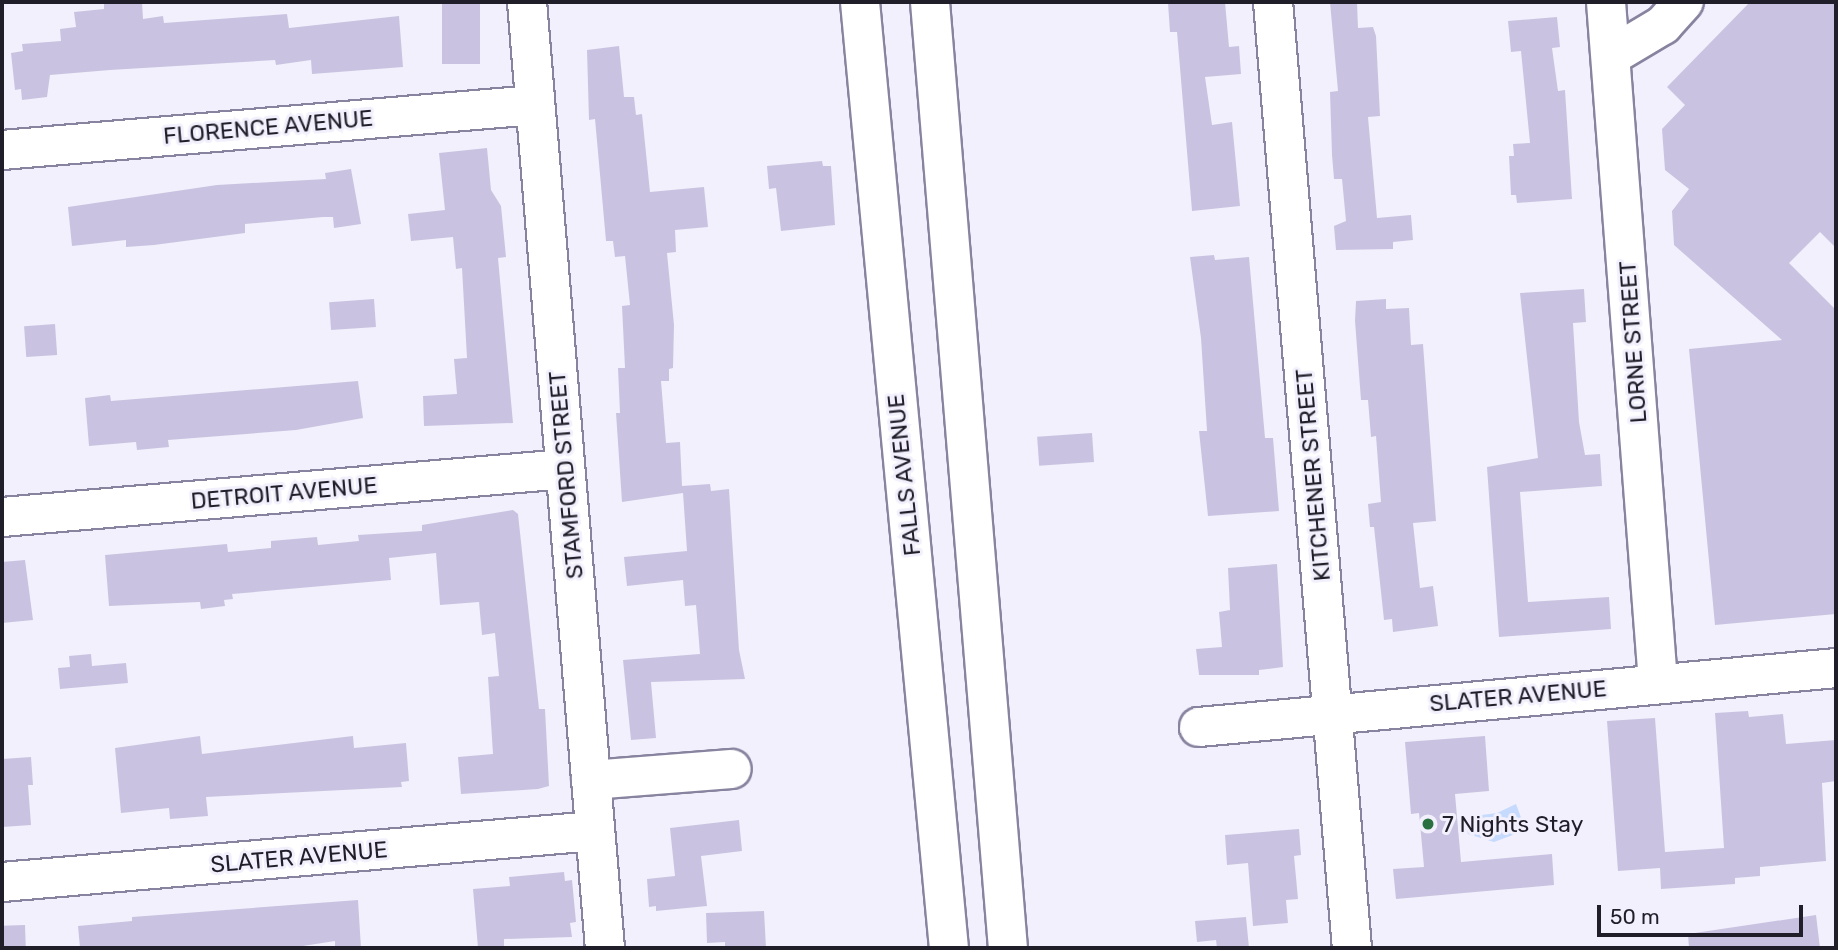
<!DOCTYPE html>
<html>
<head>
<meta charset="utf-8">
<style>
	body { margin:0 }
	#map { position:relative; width:1838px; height:950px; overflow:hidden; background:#f2f0fc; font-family:Rubik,sans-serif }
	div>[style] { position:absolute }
	.water>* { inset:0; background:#c5dafd }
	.building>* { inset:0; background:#c9c3e1; transform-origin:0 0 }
	.roads { filter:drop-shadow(2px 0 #88839f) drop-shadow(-2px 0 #88839f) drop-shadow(0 2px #88839f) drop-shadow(0 -2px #88839f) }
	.minor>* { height:38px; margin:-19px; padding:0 19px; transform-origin:19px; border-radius:19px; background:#fff }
	.highway>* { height:38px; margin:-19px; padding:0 19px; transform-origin:19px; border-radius:19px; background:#fff }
	.dots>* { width:19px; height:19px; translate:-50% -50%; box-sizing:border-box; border:4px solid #f2f0fc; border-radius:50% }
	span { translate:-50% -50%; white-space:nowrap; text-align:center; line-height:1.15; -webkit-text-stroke:6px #f2f0fc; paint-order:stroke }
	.street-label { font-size:23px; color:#201e29 }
	.poi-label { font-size:23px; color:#201e29 }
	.left { translate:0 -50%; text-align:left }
	.frame { position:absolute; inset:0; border:4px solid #201e29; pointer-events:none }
	.scale { position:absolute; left:1597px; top:905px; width:206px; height:32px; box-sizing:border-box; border:4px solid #201e29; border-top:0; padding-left:9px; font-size:21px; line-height:24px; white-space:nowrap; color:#201e29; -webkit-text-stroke:5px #f2f0fc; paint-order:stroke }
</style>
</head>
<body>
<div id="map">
	<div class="water">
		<div style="clip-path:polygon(1516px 804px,1523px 823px,1518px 833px,1494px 842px,1468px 834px,1466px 826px,1474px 816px,1497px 813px)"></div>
	</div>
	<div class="building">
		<div style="clip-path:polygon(104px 2px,142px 2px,143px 19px,163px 16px,164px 23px,287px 14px,289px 28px,399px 16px,403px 67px,312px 74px,311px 60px,276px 65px,275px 60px,110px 70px,50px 75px,47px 97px,22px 100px,21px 89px,15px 90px,11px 53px,23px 51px,22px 44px,61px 41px,60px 29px,76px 27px,74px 12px,104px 9px)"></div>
		<div style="left:442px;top:2px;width:38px;height:62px"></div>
		<div style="clip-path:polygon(1225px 2px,1229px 47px,1239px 46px,1241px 74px,1205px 77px,1212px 125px,1232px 122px,1240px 206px,1192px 211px,1177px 32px,1170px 32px,1168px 3px)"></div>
		<div style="clip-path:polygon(1330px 2px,1357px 2px,1358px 28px,1373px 27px,1376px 36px,1380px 116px,1368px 117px,1377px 218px,1411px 215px,1413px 240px,1393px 242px,1393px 249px,1336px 250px,1334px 226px,1346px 221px,1342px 179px,1334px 179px,1332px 155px,1330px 92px,1338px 91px)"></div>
		<div style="clip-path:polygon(1750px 2px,1836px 2px,1836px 248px,1820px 232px,1789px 263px,1836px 310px,1836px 614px,1715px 625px,1689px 349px,1782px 340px,1674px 245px,1672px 211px,1689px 189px,1665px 170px,1662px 129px,1685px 105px,1667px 87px)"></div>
		<div style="clip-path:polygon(1557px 17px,1560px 47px,1552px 48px,1558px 91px,1565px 90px,1572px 199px,1517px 203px,1516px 195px,1511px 195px,1509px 156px,1514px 156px,1513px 144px,1530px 143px,1521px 51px,1511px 52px,1508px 21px)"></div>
		<div style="clip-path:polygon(619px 46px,624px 97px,634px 97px,636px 115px,642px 114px,650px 192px,704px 187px,708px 227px,675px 230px,676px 252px,667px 253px,674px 325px,673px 368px,669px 369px,669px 381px,661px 381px,666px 443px,680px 442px,682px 486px,710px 484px,711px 491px,729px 489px,739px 650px,745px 679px,651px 682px,656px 738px,631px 740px,623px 660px,700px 654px,696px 605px,685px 606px,683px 580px,627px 586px,624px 557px,687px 551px,683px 493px,622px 502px,616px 413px,620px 413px,618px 368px,625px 368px,622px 306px,630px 305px,625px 256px,615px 257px,613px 241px,606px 241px,595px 119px,589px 120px,587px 50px)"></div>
		<div style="clip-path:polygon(487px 148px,491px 190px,501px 206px,506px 257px,498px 258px,513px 423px,424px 426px,423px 396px,457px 394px,454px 359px,467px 358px,462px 268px,456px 269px,453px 237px,411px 241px,408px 214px,445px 210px,439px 153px)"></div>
		<div style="clip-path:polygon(822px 161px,823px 166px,831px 166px,835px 225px,781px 231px,776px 188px,769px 189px,767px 166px)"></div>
		<div style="clip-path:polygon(351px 169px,361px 224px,334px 228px,333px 217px,323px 217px,245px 224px,245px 233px,154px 245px,126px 247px,126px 240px,72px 246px,68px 207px,217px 185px,326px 179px,325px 173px)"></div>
		<div style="clip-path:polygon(1214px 255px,1215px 260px,1249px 257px,1265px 438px,1273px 438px,1279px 511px,1208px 516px,1199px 431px,1207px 431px,1201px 338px,1190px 257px)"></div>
		<div style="clip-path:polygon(1584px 289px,1586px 322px,1573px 323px,1579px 422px,1585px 455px,1600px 454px,1602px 486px,1520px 492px,1528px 602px,1609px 597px,1611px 629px,1499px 637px,1487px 467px,1538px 458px,1520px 293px)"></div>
		<div style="left:374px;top:299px;width:28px;height:45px;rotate:86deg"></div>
		<div style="clip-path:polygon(1386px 299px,1386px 309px,1409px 308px,1411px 345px,1423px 344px,1436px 521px,1413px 523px,1420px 588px,1433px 586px,1438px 626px,1393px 632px,1392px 619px,1384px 620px,1374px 527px,1370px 527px,1368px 504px,1381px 502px,1376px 436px,1371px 437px,1368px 400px,1361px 400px,1355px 321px,1356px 301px)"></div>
		<div style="left:55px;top:324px;width:31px;height:31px;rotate:86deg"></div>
		<div style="clip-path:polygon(358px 381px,363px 418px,296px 430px,168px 440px,169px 447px,137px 450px,136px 442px,89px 446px,85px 398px,110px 395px,111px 401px)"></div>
		<div style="left:1092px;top:433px;width:29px;height:55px;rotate:86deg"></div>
		<div style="clip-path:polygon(513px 510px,518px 514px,539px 709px,545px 709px,549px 786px,538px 789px,461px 794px,458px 757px,493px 754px,488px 677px,499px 676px,495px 633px,482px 635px,479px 602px,440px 605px,436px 553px,389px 558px,391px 580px,232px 594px,233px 599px,224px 600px,225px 606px,201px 609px,200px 602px,109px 606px,105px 555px,227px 544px,228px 552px,271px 548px,271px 541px,317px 537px,318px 545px,359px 541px,358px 535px,422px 531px,422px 525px)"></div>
		<div style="clip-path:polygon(25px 560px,33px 620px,2px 623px,2px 562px)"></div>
		<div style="clip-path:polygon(1277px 564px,1283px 667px,1259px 670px,1259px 675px,1199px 675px,1196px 649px,1222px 647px,1219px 612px,1230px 610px,1228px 568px)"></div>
		<div style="clip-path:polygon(91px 654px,92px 666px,126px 663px,128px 683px,60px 689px,58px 668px,70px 667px,69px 656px)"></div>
		<div style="clip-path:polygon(1748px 711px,1749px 717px,1783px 714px,1786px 744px,1836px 740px,1836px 781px,1822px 783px,1826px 861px,1760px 867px,1760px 876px,1735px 878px,1735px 884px,1661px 889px,1660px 868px,1618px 871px,1607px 721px,1655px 718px,1665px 852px,1724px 848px,1715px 713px)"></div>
		<div style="clip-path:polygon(200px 736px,202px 754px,353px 736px,354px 748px,406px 743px,409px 781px,401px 782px,402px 787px,206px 797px,208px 816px,170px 819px,169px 808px,121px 813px,115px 748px)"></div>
		<div style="clip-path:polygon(1485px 736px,1489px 791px,1455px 794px,1461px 862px,1552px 854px,1554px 885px,1396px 899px,1393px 869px,1424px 867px,1419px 813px,1411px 814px,1405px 742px)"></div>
		<div style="clip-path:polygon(31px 757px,33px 785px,28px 785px,31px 825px,2px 827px,2px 759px)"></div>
		<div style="clip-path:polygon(739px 820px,742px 851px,701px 856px,707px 906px,656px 911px,656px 906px,649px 907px,647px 879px,675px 876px,670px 828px)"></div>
		<div style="clip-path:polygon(1299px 829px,1301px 855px,1294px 856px,1298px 899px,1286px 900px,1288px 923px,1253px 926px,1248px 863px,1227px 865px,1225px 835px)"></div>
		<div style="clip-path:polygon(564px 872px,565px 881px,572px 880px,576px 922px,570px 923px,572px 937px,504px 939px,504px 948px,478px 948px,473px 889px,510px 886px,509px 877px)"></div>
		<div style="clip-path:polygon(358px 900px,361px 948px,335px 948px,335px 941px,290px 948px,80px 948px,78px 926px,132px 921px,132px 917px)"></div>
		<div style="clip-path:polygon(764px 911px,766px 948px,725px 948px,725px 942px,707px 943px,706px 913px)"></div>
		<div style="clip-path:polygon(1816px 915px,1820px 948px,1689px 948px,1688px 934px)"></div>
		<div style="clip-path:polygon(1246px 917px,1249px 948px,1217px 948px,1216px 940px,1197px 942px,1195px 921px)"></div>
		<div style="left:25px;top:925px;width:23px;height:23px;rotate:88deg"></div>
	</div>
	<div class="roads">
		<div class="minor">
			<div style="left:527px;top:2px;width:949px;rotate:85.29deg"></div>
			<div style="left:1273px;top:2px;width:949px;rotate:85.23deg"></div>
			<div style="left:1606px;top:2px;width:683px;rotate:85.63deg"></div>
			<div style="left:1611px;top:56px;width:61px;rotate:-30.8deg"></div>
			<div style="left:1663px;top:25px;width:31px;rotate:-48deg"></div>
			<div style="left:2px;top:150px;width:535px;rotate:-4.83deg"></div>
			<div style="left:2px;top:517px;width:565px;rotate:-4.87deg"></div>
			<div style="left:1199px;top:727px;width:640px;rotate:-5.29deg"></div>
			<div style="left:591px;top:780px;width:141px;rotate:-4.5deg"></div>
			<div style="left:2px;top:882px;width:595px;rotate:-4.92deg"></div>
		</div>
		<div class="highway">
			<div style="left:860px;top:2px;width:950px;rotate:84.63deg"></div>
			<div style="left:930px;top:2px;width:949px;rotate:85.29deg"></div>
		</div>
	</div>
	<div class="dots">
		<div style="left:1428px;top:824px;background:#29723f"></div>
	</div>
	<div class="street-label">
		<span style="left:268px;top:127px;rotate:-5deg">FLORENCE AVENUE</span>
		<span style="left:1633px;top:342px;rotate:-94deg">LORNE STREET</span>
		<span style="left:566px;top:475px;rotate:-95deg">STAMFORD STREET</span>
		<span style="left:904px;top:475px;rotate:-96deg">FALLS AVENUE</span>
		<span style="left:1313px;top:475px;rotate:-95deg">KITCHENER STREET</span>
		<span style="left:284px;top:493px;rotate:-5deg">DETROIT AVENUE</span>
		<span style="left:1518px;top:696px;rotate:-5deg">SLATER AVENUE</span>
		<span style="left:299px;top:857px;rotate:-5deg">SLATER AVENUE</span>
	</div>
	<div class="poi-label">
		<span class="left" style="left:1442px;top:824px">7 Nights Stay</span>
	</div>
	<div class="frame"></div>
	<div class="scale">50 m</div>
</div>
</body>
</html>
